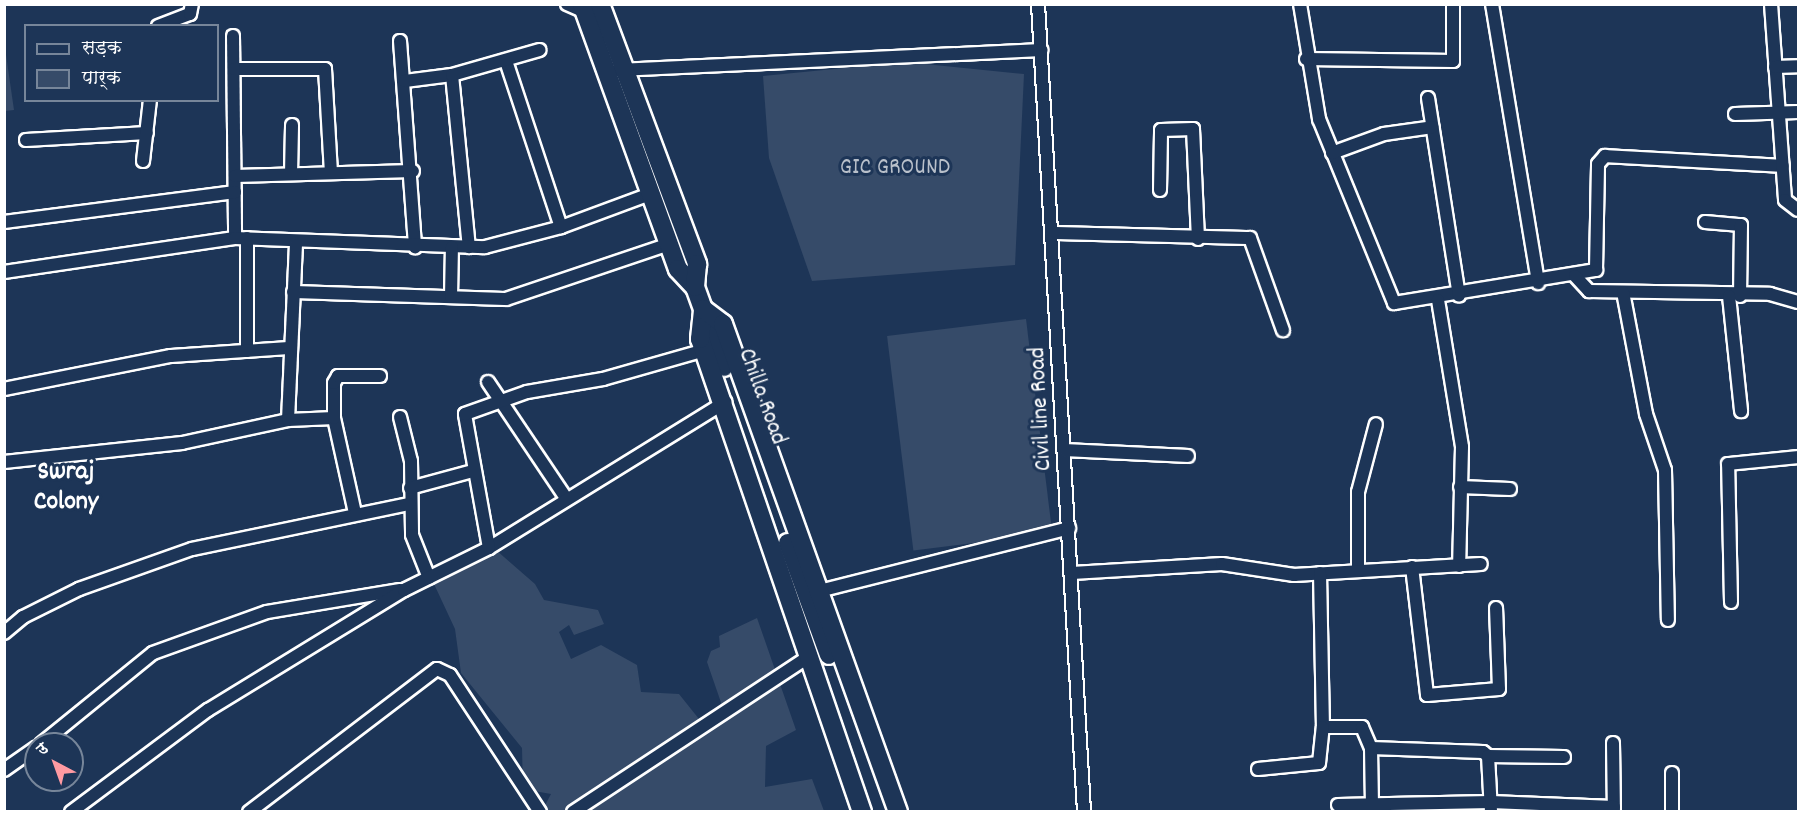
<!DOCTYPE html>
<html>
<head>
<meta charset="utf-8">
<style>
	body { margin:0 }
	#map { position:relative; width:1803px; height:816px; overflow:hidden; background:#1d3557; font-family:Dekko,"Playpen Sans Deva",sans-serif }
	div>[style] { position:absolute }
	.green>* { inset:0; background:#364b69; transform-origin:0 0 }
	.roads { filter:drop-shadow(2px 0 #fff) drop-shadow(-2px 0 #fff) drop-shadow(0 2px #fff) drop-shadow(0 -2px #fff) }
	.street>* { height:12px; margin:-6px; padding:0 6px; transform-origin:6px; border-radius:6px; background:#1d3557 }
	.secondary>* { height:18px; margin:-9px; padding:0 9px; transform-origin:9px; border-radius:9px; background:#1d3557 }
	span { translate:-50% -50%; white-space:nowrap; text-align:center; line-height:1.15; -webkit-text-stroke:6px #1d3557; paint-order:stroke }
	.park-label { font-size:24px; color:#b9c0ca }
	.street-label { font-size:24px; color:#fff }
	.neighbourhood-label { font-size:26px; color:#fff; font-weight:700 }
	.frame { position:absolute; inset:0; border:6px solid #fff; pointer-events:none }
	.legend { position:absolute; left:24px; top:24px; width:195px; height:78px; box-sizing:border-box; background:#1d3557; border:2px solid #77869a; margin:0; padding:8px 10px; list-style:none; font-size:18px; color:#fff }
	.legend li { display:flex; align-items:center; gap:12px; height:30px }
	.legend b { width:30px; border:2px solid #77869a }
	.north { position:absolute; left:24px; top:732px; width:60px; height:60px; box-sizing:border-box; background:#1d3557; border:2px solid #77869a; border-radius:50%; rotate:319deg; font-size:16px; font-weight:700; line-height:24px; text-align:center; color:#fff }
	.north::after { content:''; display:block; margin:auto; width:21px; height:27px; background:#ff9aa2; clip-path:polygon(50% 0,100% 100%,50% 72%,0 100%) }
</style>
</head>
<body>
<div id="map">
	<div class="green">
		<div style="clip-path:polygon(5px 48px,14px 110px,5px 111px,4px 111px)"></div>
		<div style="clip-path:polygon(905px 62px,1024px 74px,1015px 265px,812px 281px,769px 158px,763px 76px)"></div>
		<div style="left:1026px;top:319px;width:216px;height:140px;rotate:83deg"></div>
		<div style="clip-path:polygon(496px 550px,535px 584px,544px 600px,598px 610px,604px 624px,574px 635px,569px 625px,559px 632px,571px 659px,601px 645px,637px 665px,641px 692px,679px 694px,703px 724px,726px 717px,707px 662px,711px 651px,720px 647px,719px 636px,757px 618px,796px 730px,766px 746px,765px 787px,812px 779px,824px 811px,542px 811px,551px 794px,523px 789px,522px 748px,461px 673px,455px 629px,434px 584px)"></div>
	</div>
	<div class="roads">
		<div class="street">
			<div style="left:567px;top:4px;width:20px;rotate:24deg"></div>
			<div style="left:1038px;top:4px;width:809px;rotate:86.74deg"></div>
			<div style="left:1300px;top:4px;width:117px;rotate:80.6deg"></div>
			<div style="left:1319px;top:119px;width:199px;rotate:67.8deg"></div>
			<div style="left:1394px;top:303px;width:205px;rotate:-9.3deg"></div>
			<div style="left:1596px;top:270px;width:106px;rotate:-88.9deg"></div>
			<div style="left:1598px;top:164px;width:11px;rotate:-49deg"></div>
			<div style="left:1605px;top:156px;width:178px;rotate:3.2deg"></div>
			<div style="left:1492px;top:4px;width:283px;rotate:80.6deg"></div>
			<div style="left:1771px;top:4px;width:196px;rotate:85.9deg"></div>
			<div style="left:1785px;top:200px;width:16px;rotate:38deg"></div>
			<div style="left:158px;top:26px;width:34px;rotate:-21deg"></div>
			<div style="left:190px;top:14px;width:10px;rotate:-79deg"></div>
			<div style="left:233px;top:36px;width:202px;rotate:89.4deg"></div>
			<div style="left:400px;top:41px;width:207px;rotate:85.8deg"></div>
			<div style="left:1306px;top:59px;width:147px;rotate:0.8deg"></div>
			<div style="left:1453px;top:61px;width:57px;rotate:-90deg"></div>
			<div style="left:506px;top:61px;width:175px;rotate:71.7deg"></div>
			<div style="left:1775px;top:67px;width:23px;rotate:-2deg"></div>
			<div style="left:234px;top:69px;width:91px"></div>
			<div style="left:325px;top:69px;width:104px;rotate:86.7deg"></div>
			<div style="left:618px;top:70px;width:424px;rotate:-2.7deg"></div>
			<div style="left:452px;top:75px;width:173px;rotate:84.4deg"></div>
			<div style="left:405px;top:81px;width:47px;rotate:-7.3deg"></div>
			<div style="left:452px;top:75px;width:91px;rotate:-16deg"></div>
			<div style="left:1428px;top:98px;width:200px;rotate:81.1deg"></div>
			<div style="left:1735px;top:114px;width:63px;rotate:-1.8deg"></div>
			<div style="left:26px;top:140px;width:121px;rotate:-3.3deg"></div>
			<div style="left:1332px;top:153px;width:55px;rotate:-20.1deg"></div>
			<div style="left:1384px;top:134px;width:49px;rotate:-8.1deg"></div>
			<div style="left:143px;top:161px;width:61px;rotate:-83.5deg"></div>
			<div style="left:291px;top:174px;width:49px;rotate:-88.8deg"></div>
			<div style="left:235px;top:176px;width:178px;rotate:-1.6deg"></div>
			<div style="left:1160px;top:190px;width:60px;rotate:-89deg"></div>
			<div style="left:1161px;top:130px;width:32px;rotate:-2deg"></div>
			<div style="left:1193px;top:129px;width:110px;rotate:87.4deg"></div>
			<div style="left:4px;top:222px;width:233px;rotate:-7.4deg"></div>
			<div style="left:1705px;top:222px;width:36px;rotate:5deg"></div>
			<div style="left:1741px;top:225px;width:71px;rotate:90.8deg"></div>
			<div style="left:1053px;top:233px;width:197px;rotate:1.5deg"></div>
			<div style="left:1250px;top:238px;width:98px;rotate:70.3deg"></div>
			<div style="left:4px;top:272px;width:233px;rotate:-8.4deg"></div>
			<div style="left:235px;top:238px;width:250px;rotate:2.1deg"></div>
			<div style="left:485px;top:247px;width:79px;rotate:-14.7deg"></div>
			<div style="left:561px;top:227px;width:98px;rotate:-20.3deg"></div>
			<div style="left:1575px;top:276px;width:21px;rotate:47deg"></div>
			<div style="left:1589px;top:291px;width:181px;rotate:0.9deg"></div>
			<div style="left:1770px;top:294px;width:29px;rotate:16deg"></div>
			<div style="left:293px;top:292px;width:213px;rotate:1.9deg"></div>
			<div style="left:506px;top:299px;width:172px;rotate:-18.6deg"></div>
			<div style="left:1623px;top:292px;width:124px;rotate:79.3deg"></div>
			<div style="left:1646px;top:414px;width:59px;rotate:71.3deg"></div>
			<div style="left:1665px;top:470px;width:150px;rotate:88.9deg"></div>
			<div style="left:1729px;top:296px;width:116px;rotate:84deg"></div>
			<div style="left:451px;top:297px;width:50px;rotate:-88.9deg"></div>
			<div style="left:1438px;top:300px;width:149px;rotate:80.7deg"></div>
			<div style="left:1462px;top:447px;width:119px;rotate:91.4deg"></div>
			<div style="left:247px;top:351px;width:113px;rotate:-90deg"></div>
			<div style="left:488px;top:382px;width:140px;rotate:56.1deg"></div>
			<div style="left:4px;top:389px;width:170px;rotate:-11.2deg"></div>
			<div style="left:171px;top:356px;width:118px;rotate:-3.9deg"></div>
			<div style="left:400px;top:417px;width:45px;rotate:76deg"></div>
			<div style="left:411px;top:461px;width:74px;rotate:89.2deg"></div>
			<div style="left:412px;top:535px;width:46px;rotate:68.4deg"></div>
			<div style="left:288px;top:420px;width:177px;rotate:-87.4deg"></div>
			<div style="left:1065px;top:450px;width:123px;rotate:2.8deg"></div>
			<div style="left:4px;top:462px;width:179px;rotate:-6.1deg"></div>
			<div style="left:182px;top:443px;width:108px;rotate:-12.2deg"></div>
			<div style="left:288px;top:420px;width:46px;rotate:-2.5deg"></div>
			<div style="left:1460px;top:487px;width:50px;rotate:2.3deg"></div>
			<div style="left:410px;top:488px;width:65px;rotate:-15.1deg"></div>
			<div style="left:355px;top:513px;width:97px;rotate:-102.5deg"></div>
			<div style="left:334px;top:418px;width:35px;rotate:-90deg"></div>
			<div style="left:334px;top:383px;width:8px;rotate:-60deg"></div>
			<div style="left:338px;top:376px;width:42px"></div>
			<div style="left:489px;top:548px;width:278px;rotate:-31.7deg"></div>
			<div style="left:1412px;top:567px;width:129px;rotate:83.3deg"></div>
			<div style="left:1427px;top:695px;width:72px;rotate:-4.8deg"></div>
			<div style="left:1499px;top:689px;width:81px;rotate:-92.1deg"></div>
			<div style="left:1358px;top:570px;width:78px;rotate:-90deg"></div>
			<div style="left:1358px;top:492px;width:70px;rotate:-75.2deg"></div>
			<div style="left:1072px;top:573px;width:150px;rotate:-3.4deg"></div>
			<div style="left:1222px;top:564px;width:73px;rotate:8.7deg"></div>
			<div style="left:1294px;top:575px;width:187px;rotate:-3.4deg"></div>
			<div style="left:1320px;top:573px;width:154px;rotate:88.9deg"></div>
			<div style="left:1323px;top:727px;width:39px"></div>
			<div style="left:1362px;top:727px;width:23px;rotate:67deg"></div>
			<div style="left:1371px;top:748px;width:112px;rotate:2deg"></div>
			<div style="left:1483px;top:752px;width:6px;rotate:39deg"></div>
			<div style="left:1488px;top:756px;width:56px;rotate:86.9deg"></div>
			<div style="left:819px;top:591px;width:258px;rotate:-14.1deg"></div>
			<div style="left:1731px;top:602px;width:138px;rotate:-91.2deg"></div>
			<div style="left:1728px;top:464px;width:70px;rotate:-5.7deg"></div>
			<div style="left:4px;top:633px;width:25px;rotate:-40deg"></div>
			<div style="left:23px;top:617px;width:63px;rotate:-26.6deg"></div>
			<div style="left:79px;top:589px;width:120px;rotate:-19.5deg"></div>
			<div style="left:192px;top:549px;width:222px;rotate:-11.7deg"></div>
			<div style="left:1613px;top:743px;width:69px;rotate:89.2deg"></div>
			<div style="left:41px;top:744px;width:144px;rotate:-39.1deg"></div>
			<div style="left:153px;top:653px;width:121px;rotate:-19.8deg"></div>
			<div style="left:267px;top:612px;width:135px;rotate:-9.4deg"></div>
			<div style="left:1371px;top:748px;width:56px;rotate:89deg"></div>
			<div style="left:1488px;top:756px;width:76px;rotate:0.8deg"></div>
			<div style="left:1258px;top:769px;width:61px;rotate:-5.6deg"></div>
			<div style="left:1319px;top:763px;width:36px;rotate:-84deg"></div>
			<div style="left:4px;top:770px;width:39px;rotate:-35deg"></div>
			<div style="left:1338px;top:805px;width:153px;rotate:-1.1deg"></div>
			<div style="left:1491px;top:802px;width:123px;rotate:2.3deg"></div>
			<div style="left:71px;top:812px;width:171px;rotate:-36.7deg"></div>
			<div style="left:208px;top:710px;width:230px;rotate:-31.5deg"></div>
			<div style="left:404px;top:590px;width:95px;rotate:-26.3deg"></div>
			<div style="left:489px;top:548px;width:136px;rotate:-100.2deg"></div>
			<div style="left:465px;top:414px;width:66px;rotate:-19.5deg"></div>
			<div style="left:527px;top:392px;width:77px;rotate:-9.7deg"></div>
			<div style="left:603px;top:379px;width:106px;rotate:-15.9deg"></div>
			<div style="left:249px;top:812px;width:236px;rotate:-37.3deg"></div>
			<div style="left:437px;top:669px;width:14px;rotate:25deg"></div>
			<div style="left:450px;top:675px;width:164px;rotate:56.7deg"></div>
			<div style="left:573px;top:812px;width:284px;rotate:-33.4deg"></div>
			<div style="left:1672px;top:812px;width:39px;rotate:-90deg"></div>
		</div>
		<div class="secondary">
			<div style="left:582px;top:4px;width:282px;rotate:70.1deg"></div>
			<div style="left:678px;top:269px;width:25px;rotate:47deg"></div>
			<div style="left:695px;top:287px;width:85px;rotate:70.1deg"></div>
			<div style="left:600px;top:4px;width:278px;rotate:69.5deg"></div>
			<div style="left:697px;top:264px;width:23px;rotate:95deg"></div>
			<div style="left:788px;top:543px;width:119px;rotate:69.9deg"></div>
			<div style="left:862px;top:812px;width:500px;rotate:-108.9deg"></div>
			<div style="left:700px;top:339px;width:30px;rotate:-84deg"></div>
			<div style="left:703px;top:309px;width:25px;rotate:37deg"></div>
			<div style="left:723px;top:324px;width:518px;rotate:70.27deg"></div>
		</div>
	</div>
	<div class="park-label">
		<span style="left:895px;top:169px">GIC GROUND</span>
	</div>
	<div class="street-label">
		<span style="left:761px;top:397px;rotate:70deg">Chilla Road</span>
		<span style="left:1042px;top:409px;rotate:-93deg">Civil line Road</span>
	</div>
	<div class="neighbourhood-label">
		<span style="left:66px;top:488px">Swraj<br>Colony</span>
	</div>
	<div class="frame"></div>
	<ul class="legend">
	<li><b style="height:8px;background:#1d3557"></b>सड़क</li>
	<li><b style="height:16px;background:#364b69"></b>पार्क</li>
	</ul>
	<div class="north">उ</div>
</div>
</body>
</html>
